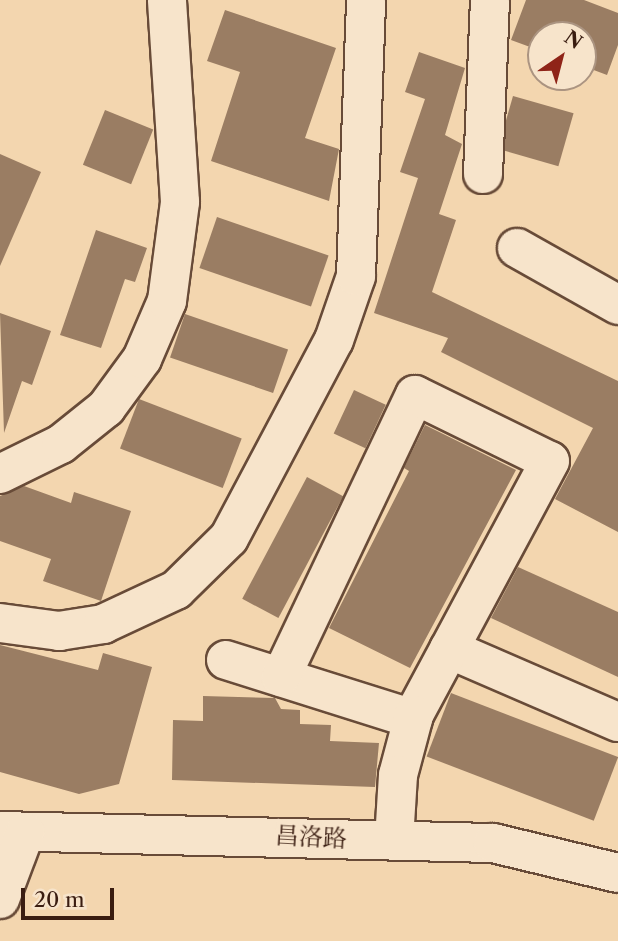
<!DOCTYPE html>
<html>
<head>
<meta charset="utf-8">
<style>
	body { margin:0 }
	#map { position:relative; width:618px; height:941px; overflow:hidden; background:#f3d6af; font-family:"Libre Caslon Text","Noto Serif SC",serif }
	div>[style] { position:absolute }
	.building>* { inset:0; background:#9a7d63; transform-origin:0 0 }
	.roads { filter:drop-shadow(2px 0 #684b38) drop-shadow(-2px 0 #684b38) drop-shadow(0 2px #684b38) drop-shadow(0 -2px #684b38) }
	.minor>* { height:38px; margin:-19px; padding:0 19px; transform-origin:19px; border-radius:19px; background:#f7e4cb }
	span { translate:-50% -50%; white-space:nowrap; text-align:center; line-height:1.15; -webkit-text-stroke:7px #f7e4cb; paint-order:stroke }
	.street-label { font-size:24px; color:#3a1d11 }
	.north { position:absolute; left:527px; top:21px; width:70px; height:70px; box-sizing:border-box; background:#f7e4cb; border:2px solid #ab9481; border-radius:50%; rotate:35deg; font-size:19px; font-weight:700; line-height:28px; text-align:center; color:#3a1d11 }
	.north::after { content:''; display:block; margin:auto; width:24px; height:32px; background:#8f2418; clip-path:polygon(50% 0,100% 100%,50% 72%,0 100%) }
	.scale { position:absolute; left:21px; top:888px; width:93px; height:32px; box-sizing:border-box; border:4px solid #3a1d11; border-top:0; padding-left:9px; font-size:21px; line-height:24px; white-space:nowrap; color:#3a1d11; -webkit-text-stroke:5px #f7e4cb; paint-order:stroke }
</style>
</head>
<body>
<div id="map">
	<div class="building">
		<div style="clip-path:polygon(526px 0,584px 0,618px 13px,618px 45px,607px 75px,583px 66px,583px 35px,541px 35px,541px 51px,511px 40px)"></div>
		<div style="clip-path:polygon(225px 10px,336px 48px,305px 138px,339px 149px,329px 201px,211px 161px,240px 72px,207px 61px)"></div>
		<div style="clip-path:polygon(419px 52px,465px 68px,445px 135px,462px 144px,439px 214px,456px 220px,432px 292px,618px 381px,618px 532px,555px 499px,593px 428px,441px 352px,448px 338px,374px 313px,418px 178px,400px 172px,425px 99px,405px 92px)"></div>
		<div style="left:513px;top:96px;width:63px;height:55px;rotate:16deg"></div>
		<div style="left:105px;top:110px;width:52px;height:59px;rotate:22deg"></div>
		<div style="clip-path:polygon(0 154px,41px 172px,0 266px)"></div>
		<div style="left:217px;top:217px;width:118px;height:54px;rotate:19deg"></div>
		<div style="clip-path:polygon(96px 230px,147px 248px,135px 282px,125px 279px,101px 348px,60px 335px)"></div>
		<div style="clip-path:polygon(0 313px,51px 331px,32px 385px,22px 381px,4px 433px)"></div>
		<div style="left:185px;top:314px;width:109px;height:46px;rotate:19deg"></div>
		<div style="left:354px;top:390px;width:35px;height:48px;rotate:25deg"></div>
		<div style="left:139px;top:399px;width:110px;height:53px;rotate:21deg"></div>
		<div style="clip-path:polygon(425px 425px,516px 470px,410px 668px,329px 628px,409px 471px,404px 468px)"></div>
		<div style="left:307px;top:477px;width:41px;height:138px;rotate:28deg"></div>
		<div style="clip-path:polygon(24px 486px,71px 503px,74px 492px,131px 511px,101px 601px,43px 581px,51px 559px,0 541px,0 496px)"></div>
		<div style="clip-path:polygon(518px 567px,618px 612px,618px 677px,491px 618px)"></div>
		<div style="clip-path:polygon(0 645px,98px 670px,103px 653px,152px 667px,119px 784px,79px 794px,0 772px)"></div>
		<div style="left:451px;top:693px;width:179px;height:68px;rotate:21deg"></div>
		<div style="clip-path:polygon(203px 696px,275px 698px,281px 709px,300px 710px,300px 724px,331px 725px,330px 741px,379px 743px,375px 787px,172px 780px,173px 720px,203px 721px)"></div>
	</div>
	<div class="roads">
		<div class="minor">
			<div style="left:483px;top:174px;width:174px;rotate:-87.7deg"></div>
			<div style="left:517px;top:248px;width:116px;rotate:29.4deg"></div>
			<div style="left:0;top:474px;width:68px;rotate:-26.2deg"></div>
			<div style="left:61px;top:444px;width:58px;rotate:-38.7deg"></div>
			<div style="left:106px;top:408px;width:61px;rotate:-53.7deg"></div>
			<div style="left:142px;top:359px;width:63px;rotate:-66.7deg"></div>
			<div style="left:167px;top:301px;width:100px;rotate:-82.5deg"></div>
			<div style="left:180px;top:202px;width:202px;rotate:-93.7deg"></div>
			<div style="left:0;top:623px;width:60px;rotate:7.7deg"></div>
			<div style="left:59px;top:631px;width:45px;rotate:-9deg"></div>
			<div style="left:103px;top:624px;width:81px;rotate:-25deg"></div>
			<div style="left:176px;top:590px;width:74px;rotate:-44.5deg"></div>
			<div style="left:229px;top:538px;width:224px;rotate:-62.1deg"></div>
			<div style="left:334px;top:340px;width:68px;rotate:-71deg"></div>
			<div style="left:356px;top:276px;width:276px;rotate:-87.9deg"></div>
			<div style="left:449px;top:649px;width:184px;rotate:23.4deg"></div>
			<div style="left:226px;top:660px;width:196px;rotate:17.5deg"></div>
			<div style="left:281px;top:677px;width:312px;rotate:-64.6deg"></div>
			<div style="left:415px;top:395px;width:150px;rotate:26.1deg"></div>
			<div style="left:550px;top:461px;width:288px;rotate:118.2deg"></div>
			<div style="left:414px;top:715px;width:62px;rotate:104.9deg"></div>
			<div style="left:398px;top:775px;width:66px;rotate:93.5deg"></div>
			<div style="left:0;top:831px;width:493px;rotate:1.4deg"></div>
			<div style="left:493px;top:843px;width:129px;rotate:13.5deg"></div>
			<div style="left:0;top:899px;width:71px;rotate:-69.3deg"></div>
		</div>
	</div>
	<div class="street-label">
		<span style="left:311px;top:837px;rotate:3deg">昌洛路</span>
	</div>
	<div class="north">N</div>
	<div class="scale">20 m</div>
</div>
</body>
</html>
